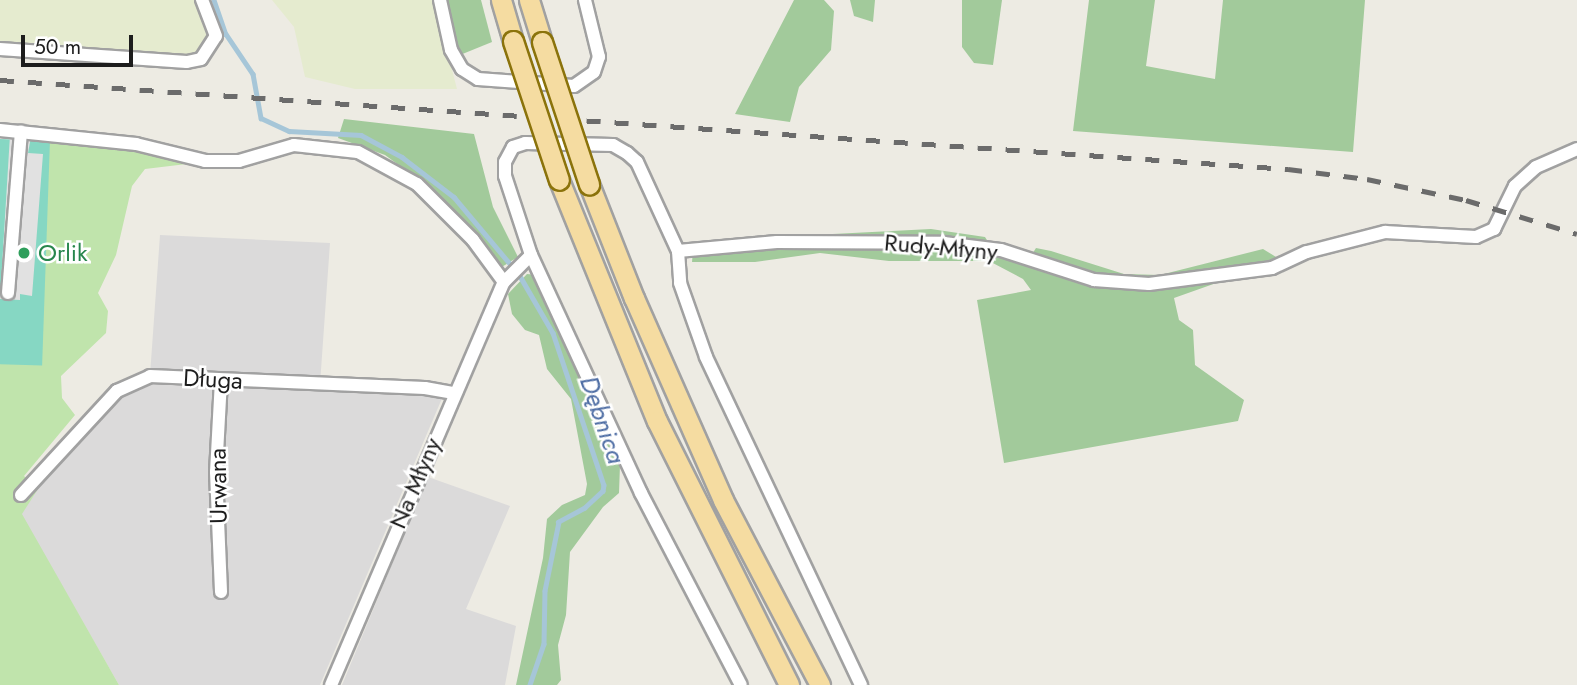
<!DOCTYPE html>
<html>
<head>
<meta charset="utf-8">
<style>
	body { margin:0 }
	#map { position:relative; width:1577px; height:685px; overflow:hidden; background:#edebe3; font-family:Jost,sans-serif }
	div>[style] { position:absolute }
	.residential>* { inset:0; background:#dbdada }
	.farmland>* { inset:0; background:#e5ebcf }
	.grass>* { inset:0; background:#c0e4ac }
	.forest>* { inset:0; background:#a2ca9b }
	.pitch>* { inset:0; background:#86d7c3; transform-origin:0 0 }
	.parking>* { inset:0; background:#e1e1e1 }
	.stream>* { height:4.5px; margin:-2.25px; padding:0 2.25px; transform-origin:2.25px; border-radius:2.25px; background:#a6c6d8 }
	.roads { filter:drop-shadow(2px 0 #a1a1a1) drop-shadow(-2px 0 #a1a1a1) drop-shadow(0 2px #a1a1a1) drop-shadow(0 -2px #a1a1a1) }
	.minor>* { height:12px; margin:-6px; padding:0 6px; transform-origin:6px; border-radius:6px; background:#fff }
	.primary>* { height:19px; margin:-9.5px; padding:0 9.5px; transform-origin:9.5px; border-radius:9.5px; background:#f5dca1 }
	.rail>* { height:4.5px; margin-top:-2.25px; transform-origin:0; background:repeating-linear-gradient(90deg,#6b6b6b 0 14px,transparent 0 28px) }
	.bridges { filter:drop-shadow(2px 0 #8b730b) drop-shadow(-2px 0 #8b730b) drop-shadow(0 2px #8b730b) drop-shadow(0 -2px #8b730b) }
	.primary-bridge>* { height:19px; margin:-9.5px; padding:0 9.5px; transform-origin:9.5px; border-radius:9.5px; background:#f5dca1 }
	.dots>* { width:19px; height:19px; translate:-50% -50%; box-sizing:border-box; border:4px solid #fff; border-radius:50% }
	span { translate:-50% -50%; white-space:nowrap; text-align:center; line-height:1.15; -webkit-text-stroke:5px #fff; paint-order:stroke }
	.street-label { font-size:24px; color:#1d1d1d }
	.leisure-label { font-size:24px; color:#27864d }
	.left { translate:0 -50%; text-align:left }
	.water-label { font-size:26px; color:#506fa5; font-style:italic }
	.scale { position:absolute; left:21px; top:35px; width:112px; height:32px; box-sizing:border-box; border:4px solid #1d1d1d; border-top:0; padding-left:9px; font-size:21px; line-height:24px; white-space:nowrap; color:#1d1d1d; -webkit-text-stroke:5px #fff; paint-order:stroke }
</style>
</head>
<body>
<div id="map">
	<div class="residential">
		<div style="clip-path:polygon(160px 235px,330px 243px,320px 384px,443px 396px,320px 685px,119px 685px,21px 514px,37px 490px,25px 489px,117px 391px,150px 375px)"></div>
		<div style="clip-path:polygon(428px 477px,510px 506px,466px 609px,516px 626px,505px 685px,342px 685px)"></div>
	</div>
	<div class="farmland">
		<div style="clip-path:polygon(0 0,197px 0,212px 32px,195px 57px,0 44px)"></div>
		<div style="clip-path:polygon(272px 0,434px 0,457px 89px,355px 89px,305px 77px,294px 27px)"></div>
	</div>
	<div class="grass">
		<div style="clip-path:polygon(31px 137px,138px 149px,195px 163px,145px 169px,132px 186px,116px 255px,98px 293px,108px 311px,106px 333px,61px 376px,62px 398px,75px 415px,24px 476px,38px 489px,22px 514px,119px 685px,0 685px,0 351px)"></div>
	</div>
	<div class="forest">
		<div style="clip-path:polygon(445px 0,481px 0,492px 42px,460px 55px)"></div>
		<div style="clip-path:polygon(794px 0,824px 0,834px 11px,831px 50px,799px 87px,790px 122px,735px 114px)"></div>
		<div style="clip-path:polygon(850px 0,875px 0,873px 22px,854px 16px)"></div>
		<div style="clip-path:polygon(962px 0,1002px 0,993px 65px,974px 63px,962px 47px)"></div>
		<div style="clip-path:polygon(1089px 0,1155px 0,1146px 66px,1215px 79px,1223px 0,1365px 0,1353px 152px,1073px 131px)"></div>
		<div style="clip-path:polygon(344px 119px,474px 134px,493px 207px,518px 257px,500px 268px,422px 182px,385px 155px,338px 138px)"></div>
		<div style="clip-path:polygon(931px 229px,985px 237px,992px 248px,1029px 259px,1036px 248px,1051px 251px,1124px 274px,1160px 275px,1263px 249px,1281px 260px,1174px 298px,1179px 320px,1193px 330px,1195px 365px,1244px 400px,1238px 421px,1004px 463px,977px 300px,1031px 290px,1023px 279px,989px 261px,889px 261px,820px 253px,755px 262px,692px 262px,693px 251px,804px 243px,813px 235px)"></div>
		<div style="clip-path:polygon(527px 274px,537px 275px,620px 465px,619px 493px,603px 507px,570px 552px,566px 615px,558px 645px,561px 680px,557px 685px,516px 685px,543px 558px,547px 519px,562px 505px,585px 495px,587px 484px,571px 399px,547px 369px,539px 335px,525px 330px,512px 314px,508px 294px)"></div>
	</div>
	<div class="pitch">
		<div style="left:0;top:139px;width:50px;height:225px;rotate:2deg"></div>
	</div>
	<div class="parking">
		<div style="clip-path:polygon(10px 135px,31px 137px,28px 153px,43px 154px,32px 296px,20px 294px,20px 300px,0 299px)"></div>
	</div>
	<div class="stream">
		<div style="left:214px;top:0;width:36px;rotate:71deg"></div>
		<div style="left:226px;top:34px;width:48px;rotate:56deg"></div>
		<div style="left:253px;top:74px;width:45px;rotate:79.7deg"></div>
		<div style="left:261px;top:118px;width:31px;rotate:25deg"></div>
		<div style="left:289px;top:131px;width:72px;rotate:3.2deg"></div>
		<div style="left:361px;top:135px;width:47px;rotate:28.2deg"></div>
		<div style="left:402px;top:157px;width:66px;rotate:37.6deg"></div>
		<div style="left:454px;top:197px;width:89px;rotate:50deg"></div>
		<div style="left:520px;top:276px;width:66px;rotate:59.9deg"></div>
		<div style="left:553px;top:333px;width:160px;rotate:71.5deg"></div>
		<div style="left:604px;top:485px;width:6px;rotate:99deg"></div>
		<div style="left:603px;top:491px;width:25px;rotate:137deg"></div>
		<div style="left:585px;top:508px;width:30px;rotate:152deg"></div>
		<div style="left:559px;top:522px;width:70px;rotate:101.5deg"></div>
		<div style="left:545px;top:591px;width:53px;rotate:91.1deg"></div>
		<div style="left:544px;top:644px;width:43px;rotate:108.9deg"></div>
	</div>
	<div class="roads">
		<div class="minor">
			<div style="left:440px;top:0;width:51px;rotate:77.6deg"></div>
			<div style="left:451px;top:50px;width:22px;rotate:60deg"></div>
			<div style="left:462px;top:69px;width:19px;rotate:32deg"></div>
			<div style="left:478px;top:79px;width:96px;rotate:4.2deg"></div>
			<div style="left:574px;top:86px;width:24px;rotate:-35deg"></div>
			<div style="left:594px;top:72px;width:16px;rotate:-72deg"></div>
			<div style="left:599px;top:57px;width:59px;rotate:-103.8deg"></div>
			<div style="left:0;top:49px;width:187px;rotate:4deg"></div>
			<div style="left:187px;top:62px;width:14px;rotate:-12deg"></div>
			<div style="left:201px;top:59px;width:27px;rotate:-57deg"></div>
			<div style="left:216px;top:36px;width:39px;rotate:-111deg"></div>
			<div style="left:0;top:130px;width:137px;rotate:5.9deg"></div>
			<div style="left:136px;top:144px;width:71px;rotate:13.8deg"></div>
			<div style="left:205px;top:161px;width:34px"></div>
			<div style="left:239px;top:161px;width:57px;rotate:-16.2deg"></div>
			<div style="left:294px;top:145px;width:64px;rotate:6.2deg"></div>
			<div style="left:358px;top:152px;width:67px;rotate:28.5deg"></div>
			<div style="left:417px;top:184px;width:79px;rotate:45deg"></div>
			<div style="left:473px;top:240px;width:52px;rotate:53.6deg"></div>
			<div style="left:678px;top:251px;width:32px;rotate:86deg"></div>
			<div style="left:680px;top:283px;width:78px;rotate:70.6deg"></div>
			<div style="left:706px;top:357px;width:363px;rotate:64.7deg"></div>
			<div style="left:531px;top:255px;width:262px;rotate:65.2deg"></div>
			<div style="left:641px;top:493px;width:216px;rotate:62.5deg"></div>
			<div style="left:8px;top:293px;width:162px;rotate:-85.4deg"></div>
			<div style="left:221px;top:380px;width:92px;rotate:93.1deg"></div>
			<div style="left:216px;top:472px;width:120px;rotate:87.6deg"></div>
			<div style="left:21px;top:495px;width:142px;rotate:-47.3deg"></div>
			<div style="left:117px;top:391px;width:36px;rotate:-24deg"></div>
			<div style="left:150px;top:376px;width:275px;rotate:2.5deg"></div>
			<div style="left:425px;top:388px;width:28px;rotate:10deg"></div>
			<div style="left:331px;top:685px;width:439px;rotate:-66.8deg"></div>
			<div style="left:504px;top:282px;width:38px;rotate:-45deg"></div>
			<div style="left:531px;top:255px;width:83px;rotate:-108.2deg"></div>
			<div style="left:505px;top:176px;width:14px;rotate:-90deg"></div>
			<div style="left:505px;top:162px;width:17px;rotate:-62deg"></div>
			<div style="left:513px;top:147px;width:13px;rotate:-18deg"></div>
			<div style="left:525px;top:143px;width:88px;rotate:1.3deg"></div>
			<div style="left:613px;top:145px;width:16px;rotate:30deg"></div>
			<div style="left:627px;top:153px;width:13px;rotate:42deg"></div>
			<div style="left:637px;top:162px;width:98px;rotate:65.3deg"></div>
			<div style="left:678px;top:251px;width:99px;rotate:-5.2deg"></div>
			<div style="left:777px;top:242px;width:167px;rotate:0.3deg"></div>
			<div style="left:944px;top:243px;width:57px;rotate:7deg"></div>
			<div style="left:1001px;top:250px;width:98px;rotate:17.9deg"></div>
			<div style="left:1094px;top:280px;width:55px;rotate:4.2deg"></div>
			<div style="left:1149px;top:284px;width:124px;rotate:-7.4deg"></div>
			<div style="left:1272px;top:268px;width:38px;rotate:-25deg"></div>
			<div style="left:1307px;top:252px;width:81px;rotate:-14.4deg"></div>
			<div style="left:1385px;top:232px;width:91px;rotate:3.1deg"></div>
			<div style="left:1476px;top:237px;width:20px;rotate:-24deg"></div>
			<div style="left:1494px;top:229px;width:48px;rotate:-64deg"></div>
			<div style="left:1515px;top:186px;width:28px;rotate:-42deg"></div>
			<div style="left:1536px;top:167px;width:45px;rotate:-23.7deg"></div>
		</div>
		<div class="primary">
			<div style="left:501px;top:0;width:43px;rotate:73.7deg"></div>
			<div style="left:529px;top:0;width:44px;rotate:72.8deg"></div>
			<div style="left:559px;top:180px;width:260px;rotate:67.9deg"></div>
			<div style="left:657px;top:421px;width:295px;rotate:63.4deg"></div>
			<div style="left:589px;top:184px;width:123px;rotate:68.5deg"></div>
			<div style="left:634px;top:298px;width:221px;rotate:66.2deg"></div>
			<div style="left:723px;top:500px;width:209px;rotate:62.3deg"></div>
		</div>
	</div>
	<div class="rail">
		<div style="left:0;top:80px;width:1291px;rotate:3.95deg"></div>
		<div style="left:1288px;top:169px;width:80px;rotate:7.2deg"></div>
		<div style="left:1367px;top:179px;width:101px;rotate:12deg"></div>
		<div style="left:1466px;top:200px;width:116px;rotate:17deg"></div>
	</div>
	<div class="bridges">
		<div class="primary-bridge">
			<div style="left:513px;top:41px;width:146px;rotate:71.7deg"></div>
			<div style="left:542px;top:42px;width:150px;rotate:71.7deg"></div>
		</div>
	</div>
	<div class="dots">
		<div style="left:24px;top:253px;background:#2e9e5b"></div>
	</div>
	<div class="street-label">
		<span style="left:941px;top:247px;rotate:5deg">Rudy-Młyny</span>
		<span style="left:213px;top:379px;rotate:3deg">Długa</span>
		<span style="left:415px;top:483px;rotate:-67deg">Na Młyny</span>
		<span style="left:218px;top:486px;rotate:-91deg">Urwana</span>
	</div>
	<div class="leisure-label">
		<span class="left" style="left:38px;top:253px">Orlik</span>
	</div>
	<div class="water-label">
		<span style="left:602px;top:420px;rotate:71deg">Dębnica</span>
	</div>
	<div class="scale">50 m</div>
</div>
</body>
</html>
